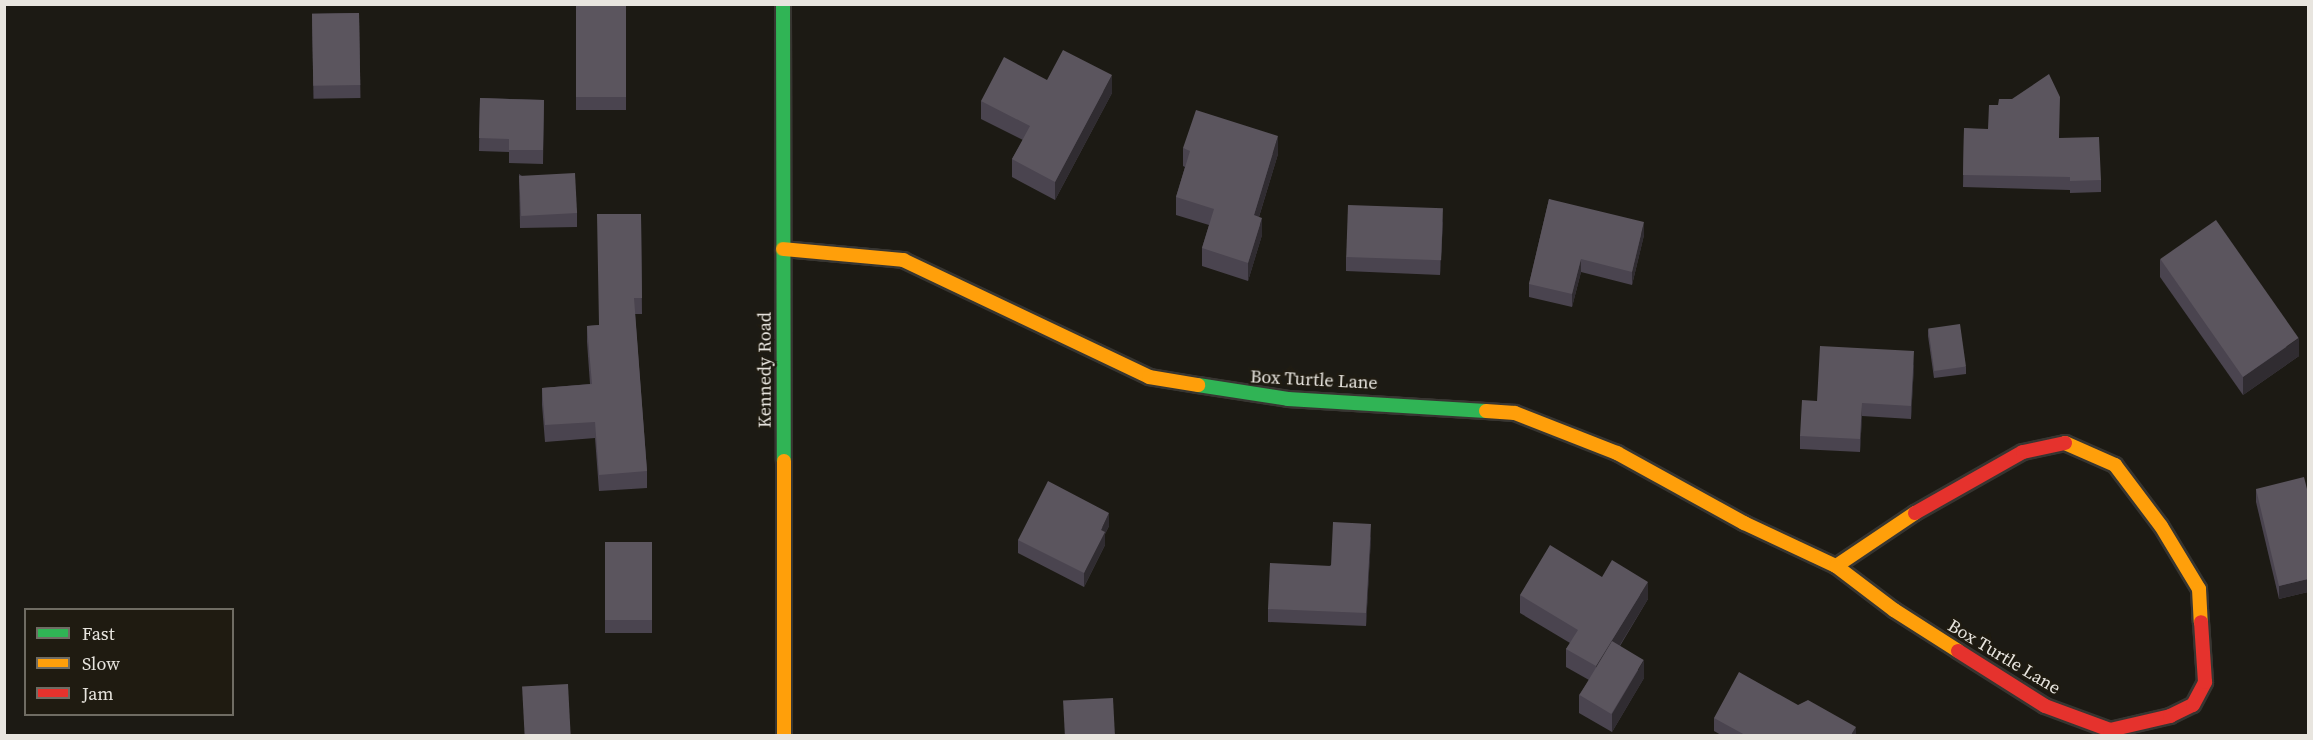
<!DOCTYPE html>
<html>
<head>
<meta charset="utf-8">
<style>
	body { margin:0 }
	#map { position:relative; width:2313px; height:740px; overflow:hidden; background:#1c1a14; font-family:"Source Serif 4",serif }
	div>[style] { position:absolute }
	.roads { filter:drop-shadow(2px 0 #373531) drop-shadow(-2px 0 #373531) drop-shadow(0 2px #373531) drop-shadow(0 -2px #373531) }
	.fast>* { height:14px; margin:-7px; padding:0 7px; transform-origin:7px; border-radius:7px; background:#30b455 }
	.slow>* { height:14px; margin:-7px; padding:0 7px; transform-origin:7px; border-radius:7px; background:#ff9f0a }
	.jam>* { height:14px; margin:-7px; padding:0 7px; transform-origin:7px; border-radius:7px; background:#e5322d }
	.wall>* { inset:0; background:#4a444f; transform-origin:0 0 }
	.shaded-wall>* { inset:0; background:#302c31 }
	.building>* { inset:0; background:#5b555e; transform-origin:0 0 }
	span { translate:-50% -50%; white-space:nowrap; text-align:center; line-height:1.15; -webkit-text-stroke:4.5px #1f1b11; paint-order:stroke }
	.street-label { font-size:18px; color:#e8e5df }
	.frame { position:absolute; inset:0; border:6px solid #e8e5df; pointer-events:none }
	.legend { position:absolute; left:24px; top:608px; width:210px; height:108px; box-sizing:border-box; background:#1f1b11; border:2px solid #6f6c63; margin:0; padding:8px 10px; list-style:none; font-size:18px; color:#e8e5df }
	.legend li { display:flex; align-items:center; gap:12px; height:30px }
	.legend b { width:30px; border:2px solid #6f6c63 }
</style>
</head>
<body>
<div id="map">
	<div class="roads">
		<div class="fast">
			<div style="left:783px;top:4px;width:457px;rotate:89.9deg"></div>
			<div style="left:1198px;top:385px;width:91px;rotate:8.8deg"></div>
			<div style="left:1288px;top:399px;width:198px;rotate:3.5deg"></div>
		</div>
		<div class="slow">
			<div style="left:783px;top:249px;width:121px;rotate:5.2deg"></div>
			<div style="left:903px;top:260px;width:272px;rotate:25.4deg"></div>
			<div style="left:1149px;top:377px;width:50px;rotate:9.3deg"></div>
			<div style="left:1486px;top:411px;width:29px;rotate:4deg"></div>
			<div style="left:1515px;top:413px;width:110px;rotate:21.4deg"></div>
			<div style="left:1617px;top:453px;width:145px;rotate:28.9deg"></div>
			<div style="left:1744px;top:523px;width:102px;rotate:25.1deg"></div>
			<div style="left:2065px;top:443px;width:55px;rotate:23.7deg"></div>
			<div style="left:2115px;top:465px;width:76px;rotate:53deg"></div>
			<div style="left:2161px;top:526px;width:74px;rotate:58.9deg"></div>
			<div style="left:2199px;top:589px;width:33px;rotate:87deg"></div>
			<div style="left:784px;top:461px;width:275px;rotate:90deg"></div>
			<div style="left:1915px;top:513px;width:95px;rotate:146.1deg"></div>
			<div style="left:1836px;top:566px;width:73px;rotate:37.2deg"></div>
			<div style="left:1894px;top:610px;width:76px;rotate:32.6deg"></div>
		</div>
		<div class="jam">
			<div style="left:1915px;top:513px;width:124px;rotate:-29.5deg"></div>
			<div style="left:2023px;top:452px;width:43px;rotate:-12.1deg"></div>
			<div style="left:1958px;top:651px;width:103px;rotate:32.3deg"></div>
			<div style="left:2045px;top:706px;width:69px;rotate:20.3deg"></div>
			<div style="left:2110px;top:730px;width:62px;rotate:-13.1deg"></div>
			<div style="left:2170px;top:716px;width:25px;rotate:-26deg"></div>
			<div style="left:2193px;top:705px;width:26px;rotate:-62deg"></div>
			<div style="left:2205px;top:682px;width:60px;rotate:-93.8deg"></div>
		</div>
	</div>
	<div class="wall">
		<div style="left:576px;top:4px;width:50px;height:106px"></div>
		<div style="left:359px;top:13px;width:85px;height:47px;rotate:89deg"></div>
		<div style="clip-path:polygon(1047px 80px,1112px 93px,1055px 200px,1012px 177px,1012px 159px,1023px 140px,981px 119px,981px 101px)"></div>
		<div style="clip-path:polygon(480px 98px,544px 100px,543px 164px,509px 163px,509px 152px,479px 151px)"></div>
		<div style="clip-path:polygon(1964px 128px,2060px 138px,2101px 180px,2101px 192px,2070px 193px,2070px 190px,1963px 187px)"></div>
		<div style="clip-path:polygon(1183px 148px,1278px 154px,1259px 217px,1262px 235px,1248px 281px,1202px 266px,1202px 248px,1209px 225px,1176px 215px,1176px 197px,1185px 167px,1183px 166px)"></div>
		<div style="clip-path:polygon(519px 174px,577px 213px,577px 227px,520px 228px)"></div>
		<div style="clip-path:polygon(1549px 199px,1644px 235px,1632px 285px,1581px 272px,1572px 307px,1529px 297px,1529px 284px)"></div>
		<div style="clip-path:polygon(641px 214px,642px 314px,635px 314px,647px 471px,647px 488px,599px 491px,595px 438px,545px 442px,542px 405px,542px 388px,590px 384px,587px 342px,587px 326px,599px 325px)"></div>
		<div style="clip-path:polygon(1443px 222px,1440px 275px,1346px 271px,1346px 257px)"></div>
		<div style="clip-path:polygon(2160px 259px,2299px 356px,2243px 395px,2160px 277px)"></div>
		<div style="clip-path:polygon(1928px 329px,1966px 367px,1966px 374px,1934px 378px,1928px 336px)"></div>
		<div style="clip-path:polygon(1914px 365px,1911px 419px,1862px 416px,1860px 452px,1800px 449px,1800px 436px,1817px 401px)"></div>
		<div style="clip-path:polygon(2256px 489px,2308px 493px,2308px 592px,2279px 599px,2256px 502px)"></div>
		<div style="clip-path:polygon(1109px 526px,1105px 534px,1105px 545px,1084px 587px,1018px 553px,1018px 540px)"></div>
		<div style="clip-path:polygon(1371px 537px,1366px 626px,1268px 622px,1268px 609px)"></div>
		<div style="left:605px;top:542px;width:47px;height:91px"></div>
		<div style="clip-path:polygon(1602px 577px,1648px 599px,1620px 646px,1644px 678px,1612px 732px,1579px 713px,1579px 695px,1589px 680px,1566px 667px,1566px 649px,1570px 643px,1520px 613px,1520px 595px)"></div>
		<div style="clip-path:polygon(1798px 705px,1856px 735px,1721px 735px,1714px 731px,1714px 718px)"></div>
	</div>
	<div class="shaded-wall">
		<div style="clip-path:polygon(1112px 75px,1112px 93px,1055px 200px,1055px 182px)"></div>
		<div style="clip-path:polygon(1278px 136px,1278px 154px,1254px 233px,1254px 215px)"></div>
		<div style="clip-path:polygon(1443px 209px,1443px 222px,1440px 275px,1440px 262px)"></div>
		<div style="clip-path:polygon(1262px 218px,1262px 235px,1248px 281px,1248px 263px)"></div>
		<div style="clip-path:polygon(1644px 222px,1644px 235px,1632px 285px,1632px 272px)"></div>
		<div style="clip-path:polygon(1581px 259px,1581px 272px,1572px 307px,1572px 294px)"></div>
		<div style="clip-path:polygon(2299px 338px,2299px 356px,2243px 395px,2243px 377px)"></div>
		<div style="clip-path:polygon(1914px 351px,1914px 365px,1911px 419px,1911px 406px)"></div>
		<div style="clip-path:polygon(1862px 403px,1862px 416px,1860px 452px,1860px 439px)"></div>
		<div style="clip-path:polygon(1109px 513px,1109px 526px,1105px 534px,1105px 545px,1084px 587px,1084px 573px,1101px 530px)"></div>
		<div style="clip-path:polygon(1371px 524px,1371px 537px,1366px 626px,1366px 613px)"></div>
		<div style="clip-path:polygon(2308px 579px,2308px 592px,2279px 599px,2279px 586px)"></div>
		<div style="clip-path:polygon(1648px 582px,1648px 599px,1596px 684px,1596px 666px)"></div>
		<div style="clip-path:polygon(1644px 660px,1644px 678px,1612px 732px,1612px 714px)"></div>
		<div style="clip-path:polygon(1856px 727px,1856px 735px,1851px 735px)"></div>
	</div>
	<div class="building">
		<div style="left:576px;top:4px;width:50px;height:93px"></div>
		<div style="left:359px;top:13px;width:72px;height:47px;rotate:89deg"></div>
		<div style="clip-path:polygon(1063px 50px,1112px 75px,1055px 182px,1012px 159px,1030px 126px,981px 101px,1004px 57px,1047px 80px)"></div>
		<div style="clip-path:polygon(2049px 74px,2060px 97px,2059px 138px,2099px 137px,2101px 180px,2070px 181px,2070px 177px,1963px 175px,1964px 128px,1988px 129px,1989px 105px,1998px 105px,1999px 99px,2012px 99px)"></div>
		<div style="clip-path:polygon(480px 98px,544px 100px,543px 150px,509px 150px,509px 139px,479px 138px)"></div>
		<div style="clip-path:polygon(1196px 110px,1278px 136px,1254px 215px,1262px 218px,1248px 263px,1202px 248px,1214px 209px,1176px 197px,1190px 151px,1183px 148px)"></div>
		<div style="left:575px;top:173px;width:40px;height:56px;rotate:87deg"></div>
		<div style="clip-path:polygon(1549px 199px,1644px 222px,1632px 272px,1581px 259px,1572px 294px,1529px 284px)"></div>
		<div style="left:1348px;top:205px;width:95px;height:52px;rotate:2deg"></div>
		<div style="clip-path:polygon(597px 214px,641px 214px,642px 298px,634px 298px,647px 471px,599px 475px,595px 422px,545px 425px,542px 388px,592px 384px,587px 326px,599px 325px)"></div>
		<div style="left:2216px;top:220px;width:144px;height:68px;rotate:55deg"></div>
		<div style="left:1960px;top:324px;width:43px;height:32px;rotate:82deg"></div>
		<div style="clip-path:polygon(1820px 346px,1914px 351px,1911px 406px,1862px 403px,1860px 439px,1800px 436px,1802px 400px,1817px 401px)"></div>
		<div style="clip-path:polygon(2304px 477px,2308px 493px,2308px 579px,2279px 586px,2256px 489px)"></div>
		<div style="clip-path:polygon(1048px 481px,1109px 513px,1101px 530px,1105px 532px,1084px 573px,1018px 540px)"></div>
		<div style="clip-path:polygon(1333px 522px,1371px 524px,1366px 613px,1268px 609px,1270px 563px,1331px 566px)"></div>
		<div style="left:605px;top:542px;width:47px;height:78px"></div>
		<div style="clip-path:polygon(1550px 545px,1602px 577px,1612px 560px,1648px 582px,1596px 666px,1566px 649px,1578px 630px,1520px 595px)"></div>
		<div style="left:1612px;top:641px;width:37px;height:63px;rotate:31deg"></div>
		<div style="clip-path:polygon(1739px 672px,1798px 705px,1808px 700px,1856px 727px,1851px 735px,1745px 735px,1714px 718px)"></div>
		<div style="left:568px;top:684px;width:51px;height:46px;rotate:87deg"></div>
		<div style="left:1113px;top:698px;width:37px;height:50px;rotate:87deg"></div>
	</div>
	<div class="street-label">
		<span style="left:765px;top:370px;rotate:-90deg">Kennedy Road</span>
		<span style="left:1314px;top:380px;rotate:3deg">Box Turtle Lane</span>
		<span style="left:2004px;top:657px;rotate:31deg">Box Turtle Lane</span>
	</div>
	<div class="frame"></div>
	<ul class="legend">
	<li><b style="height:8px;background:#30b455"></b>Fast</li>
	<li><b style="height:8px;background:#ff9f0a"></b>Slow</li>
	<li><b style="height:8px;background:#e5322d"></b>Jam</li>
	</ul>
</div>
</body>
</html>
